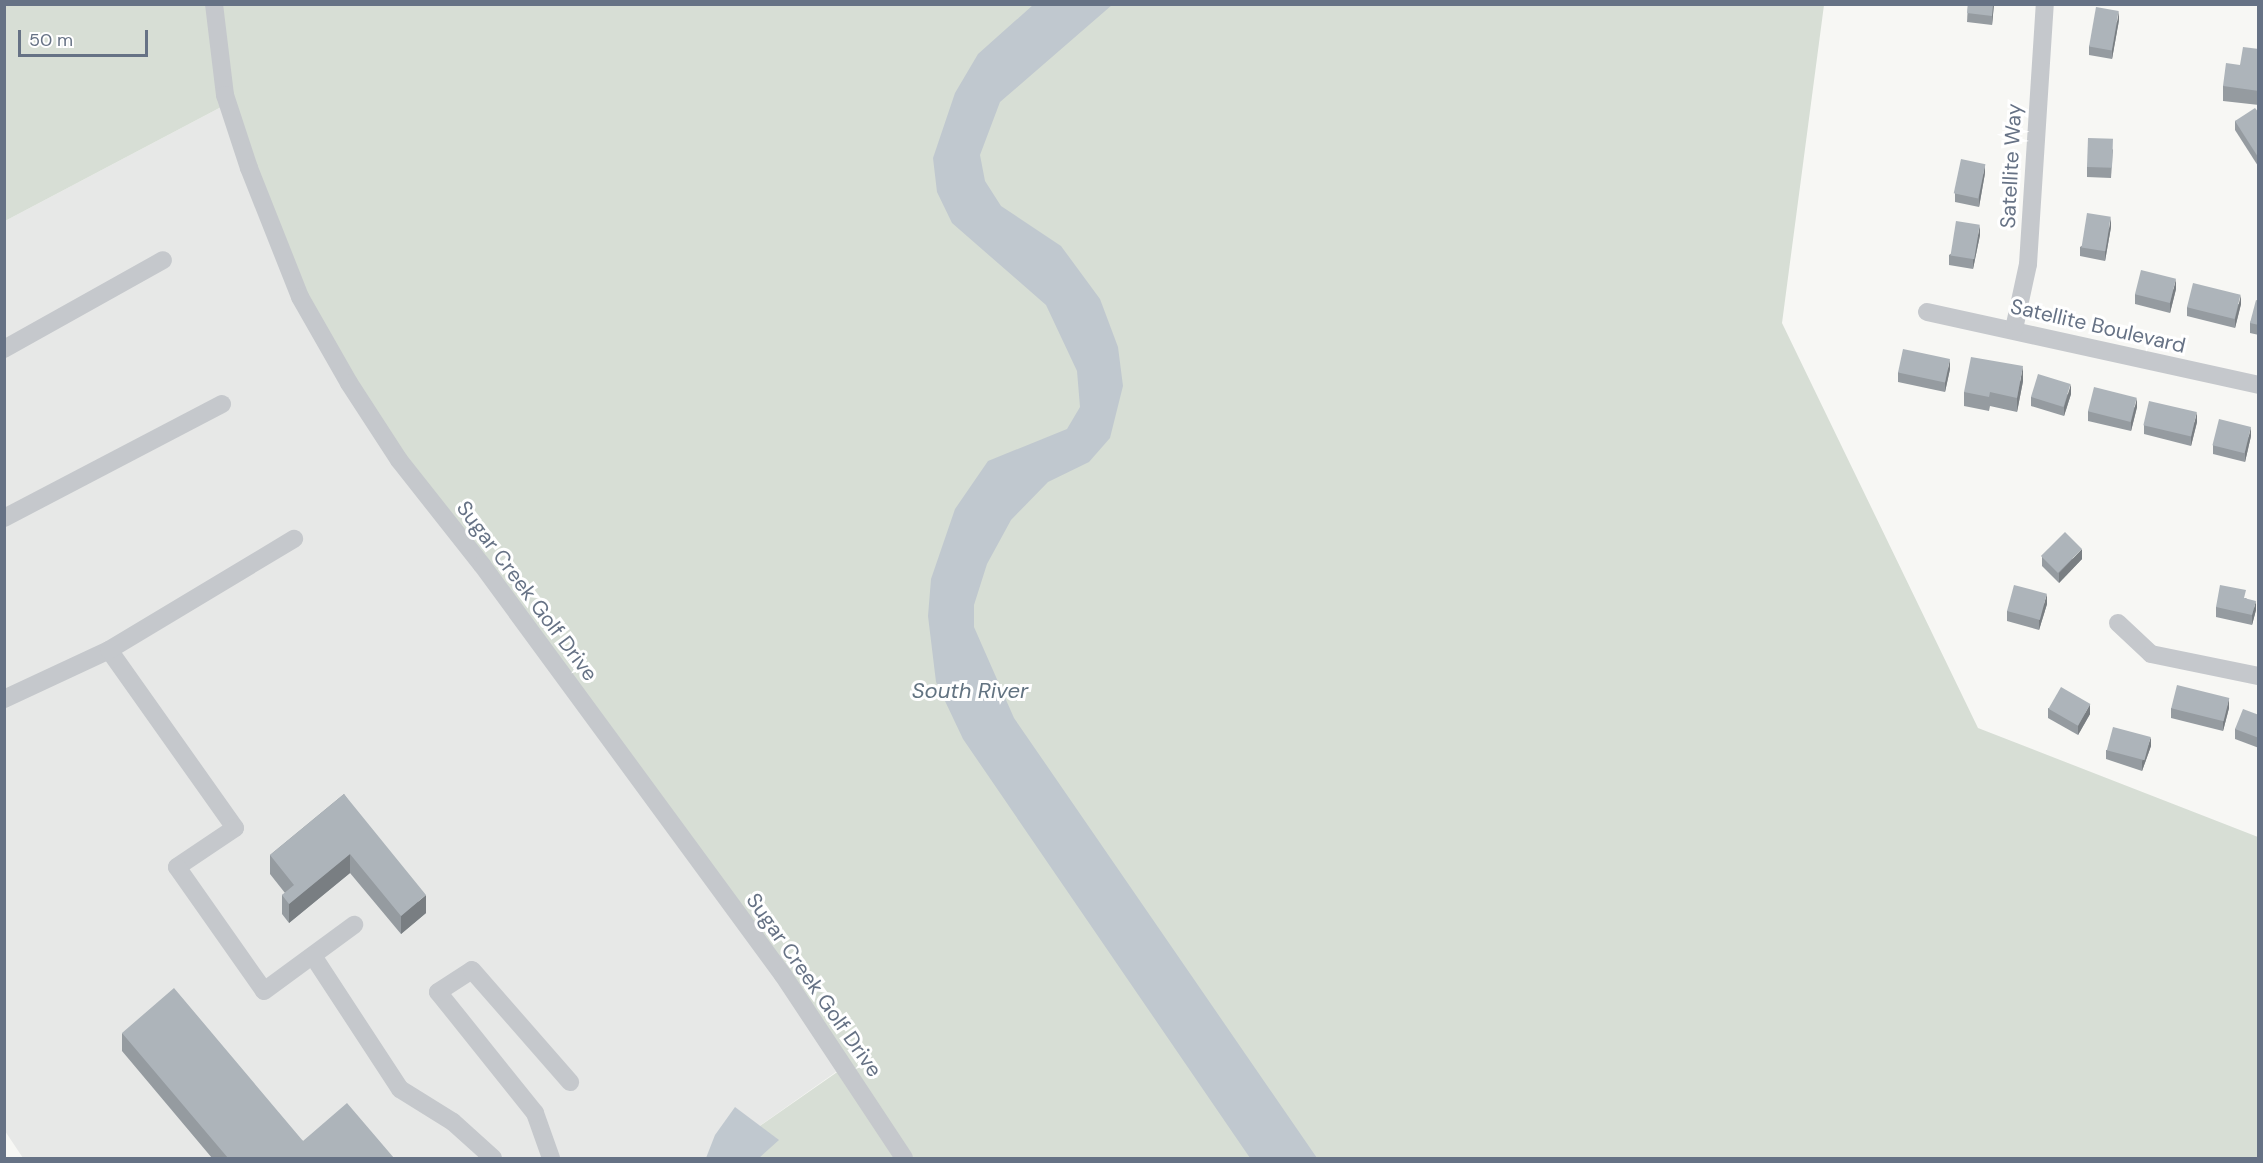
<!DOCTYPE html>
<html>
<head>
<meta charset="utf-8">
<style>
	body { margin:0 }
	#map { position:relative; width:2263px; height:1163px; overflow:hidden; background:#f7f7f4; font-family:"DM Sans",sans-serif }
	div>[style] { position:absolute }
	.built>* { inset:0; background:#e7e8e7 }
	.green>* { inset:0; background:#d7ded5 }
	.water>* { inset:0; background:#c0c8cf }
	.minor>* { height:18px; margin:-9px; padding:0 9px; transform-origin:9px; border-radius:9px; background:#c5c8cc }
	.wall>* { inset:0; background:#959ba0 }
	.shaded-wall>* { inset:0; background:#797e82 }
	.building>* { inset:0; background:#adb4ba; transform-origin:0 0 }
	span { translate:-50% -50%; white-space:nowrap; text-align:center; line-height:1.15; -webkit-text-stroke:6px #fff; paint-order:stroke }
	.street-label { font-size:21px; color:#667285 }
	.water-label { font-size:22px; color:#627381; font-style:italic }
	.frame { position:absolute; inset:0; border:6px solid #667285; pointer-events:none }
	.scale { position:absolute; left:18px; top:30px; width:130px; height:27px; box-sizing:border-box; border:3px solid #667285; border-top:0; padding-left:8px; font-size:18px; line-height:21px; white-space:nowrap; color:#667285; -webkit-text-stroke:4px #fff; paint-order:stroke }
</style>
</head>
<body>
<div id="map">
	<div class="built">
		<div style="clip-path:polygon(225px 105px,843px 1067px,714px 1158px,23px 1158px,5px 1131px,5px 221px)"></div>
	</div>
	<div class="green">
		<div style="clip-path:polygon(5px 5px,1824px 5px,1782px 323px,1978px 728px,2258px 837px,2258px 1158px,714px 1158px,843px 1068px,378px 430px,280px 248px,225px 105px,5px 221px)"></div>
	</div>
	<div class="water">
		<div style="clip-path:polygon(1033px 5px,1112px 5px,1000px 102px,980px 155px,985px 181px,1001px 206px,1061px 246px,1100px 299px,1118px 347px,1123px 386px,1110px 438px,1089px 462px,1048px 482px,1011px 520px,987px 564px,974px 605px,974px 627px,1014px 718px,1317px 1158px,1250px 1158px,963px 739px,936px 682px,928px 616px,931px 579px,955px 509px,988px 461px,1067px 429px,1080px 407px,1077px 371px,1046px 305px,952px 223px,937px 192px,933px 158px,955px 93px,978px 54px)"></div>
		<div style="clip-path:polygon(735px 1107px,779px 1140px,759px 1158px,706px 1158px,715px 1135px)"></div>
	</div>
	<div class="minor">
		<div style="left:214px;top:4px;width:92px;rotate:83.1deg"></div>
		<div style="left:225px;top:95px;width:77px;rotate:71.8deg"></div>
		<div style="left:249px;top:168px;width:139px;rotate:68.4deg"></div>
		<div style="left:300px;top:297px;width:99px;rotate:60.3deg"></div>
		<div style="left:349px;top:383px;width:92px;rotate:57deg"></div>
		<div style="left:399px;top:460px;width:134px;rotate:51.7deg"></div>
		<div style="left:482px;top:565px;width:509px;rotate:53.72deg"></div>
		<div style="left:783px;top:975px;width:219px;rotate:56.5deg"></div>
		<div style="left:1927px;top:312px;width:339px;rotate:12.4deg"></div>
		<div style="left:2014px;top:329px;width:66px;rotate:-77.8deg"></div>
		<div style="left:2028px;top:264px;width:261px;rotate:-86.3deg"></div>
		<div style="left:4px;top:349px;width:182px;rotate:-29.2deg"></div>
		<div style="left:4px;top:518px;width:246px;rotate:-27.6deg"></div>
		<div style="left:2118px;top:623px;width:45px;rotate:43.2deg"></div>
		<div style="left:2151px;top:654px;width:109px;rotate:11.6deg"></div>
		<div style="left:109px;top:650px;width:218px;rotate:54.7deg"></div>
		<div style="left:235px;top:828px;width:70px;rotate:146.1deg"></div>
		<div style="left:177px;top:867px;width:151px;rotate:54.9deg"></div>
		<div style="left:264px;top:991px;width:112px;rotate:-36.3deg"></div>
		<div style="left:4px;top:699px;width:116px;rotate:-25deg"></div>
		<div style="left:109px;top:650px;width:216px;rotate:-31deg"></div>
		<div style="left:313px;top:956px;width:159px;rotate:56.8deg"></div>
		<div style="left:400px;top:1089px;width:62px;rotate:31.9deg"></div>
		<div style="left:453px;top:1122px;width:54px;rotate:42deg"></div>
		<div style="left:551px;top:1158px;width:48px;rotate:-109.6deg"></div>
		<div style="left:535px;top:1113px;width:155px;rotate:-128.7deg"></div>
		<div style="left:438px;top:992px;width:40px;rotate:-32.9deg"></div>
		<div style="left:472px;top:970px;width:149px;rotate:48.8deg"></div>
	</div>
	<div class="wall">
		<div style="clip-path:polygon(1968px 4px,1994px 4px,1992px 25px,1967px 22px)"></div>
		<div style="clip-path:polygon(2119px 20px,2112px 59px,2089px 55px,2089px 46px)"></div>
		<div style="clip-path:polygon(2259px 49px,2259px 105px,2223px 101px,2223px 86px,2240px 65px)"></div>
		<div style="clip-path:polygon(2259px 113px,2258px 166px,2235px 130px,2235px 121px)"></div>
		<div style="clip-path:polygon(2113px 149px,2111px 178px,2087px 177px,2087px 167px)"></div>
		<div style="clip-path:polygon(1985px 173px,1979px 207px,1955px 202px,1955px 193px)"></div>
		<div style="clip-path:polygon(2111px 227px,2105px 261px,2080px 256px,2080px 247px)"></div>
		<div style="clip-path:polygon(1980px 235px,1973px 269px,1949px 265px,1949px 255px)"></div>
		<div style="clip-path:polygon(2176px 289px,2170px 313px,2135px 304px,2135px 294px)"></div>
		<div style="clip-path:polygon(2259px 301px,2259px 335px,2250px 333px,2250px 323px)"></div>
		<div style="clip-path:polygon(2241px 304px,2235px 328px,2187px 316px,2187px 307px)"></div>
		<div style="clip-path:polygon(1950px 369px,1945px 392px,1898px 382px,1898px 372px)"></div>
		<div style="clip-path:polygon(2023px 381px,2017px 412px,1990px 406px,1989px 411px,1964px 406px,1964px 392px)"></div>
		<div style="clip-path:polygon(2071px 394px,2064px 416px,2031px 406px,2031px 397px)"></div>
		<div style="clip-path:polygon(2137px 407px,2131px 431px,2088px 421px,2088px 411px)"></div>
		<div style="clip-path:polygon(2197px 422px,2191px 446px,2144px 434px,2144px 425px)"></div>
		<div style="clip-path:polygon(2251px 436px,2245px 462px,2213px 454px,2213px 445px)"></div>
		<div style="clip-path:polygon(2042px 557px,2082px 559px,2059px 583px,2042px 566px)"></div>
		<div style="clip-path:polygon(2246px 598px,2256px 610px,2252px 625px,2216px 617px,2216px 607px)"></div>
		<div style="clip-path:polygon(2047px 604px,2039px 630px,2007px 621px,2007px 611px)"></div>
		<div style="clip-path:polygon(2048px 708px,2090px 714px,2078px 735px,2048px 718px)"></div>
		<div style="clip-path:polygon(2171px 708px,2229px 708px,2223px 731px,2171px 718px)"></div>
		<div style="clip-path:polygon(2259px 715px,2259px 748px,2235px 739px,2235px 729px)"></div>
		<div style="clip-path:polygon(2151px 746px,2142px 771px,2106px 759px,2106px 750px)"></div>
		<div style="clip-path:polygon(344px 794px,426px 913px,401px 934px,350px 873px,289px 923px,282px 914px,282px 895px,285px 893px,270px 874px,270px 855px)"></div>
		<div style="clip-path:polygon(122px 1033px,303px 1141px,394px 1158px,212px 1158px,122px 1051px)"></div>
	</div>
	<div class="shaded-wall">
		<div style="clip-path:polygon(1993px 4px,1994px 4px,1992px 25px,1992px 16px)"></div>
		<div style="clip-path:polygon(2119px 11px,2119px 20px,2112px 59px,2112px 50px)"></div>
		<div style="clip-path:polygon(1985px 164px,1985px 173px,1979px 207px,1979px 197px)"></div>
		<div style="clip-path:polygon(2111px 217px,2111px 227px,2105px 261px,2105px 252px)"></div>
		<div style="clip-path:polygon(1980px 225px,1980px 235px,1973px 269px,1973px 260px)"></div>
		<div style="clip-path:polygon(2176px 279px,2176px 289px,2170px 313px,2170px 303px)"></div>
		<div style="clip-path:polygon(2241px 295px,2241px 304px,2235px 328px,2235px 319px)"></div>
		<div style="clip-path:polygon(1950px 359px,1950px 369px,1945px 392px,1945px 383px)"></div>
		<div style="clip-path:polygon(2023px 366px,2023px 381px,2017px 412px,2017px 398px)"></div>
		<div style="clip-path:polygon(2071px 384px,2071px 394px,2064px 416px,2064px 407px)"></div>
		<div style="clip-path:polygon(2137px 398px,2137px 407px,2131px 431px,2131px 422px)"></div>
		<div style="clip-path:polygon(2197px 412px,2197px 422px,2191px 446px,2191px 436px)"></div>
		<div style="clip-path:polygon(2251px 427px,2251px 436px,2245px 462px,2245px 452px)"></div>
		<div style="clip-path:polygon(2082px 549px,2082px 559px,2059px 583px,2059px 573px)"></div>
		<div style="clip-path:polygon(2047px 594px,2047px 604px,2039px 630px,2039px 620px)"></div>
		<div style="clip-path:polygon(2256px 601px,2256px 610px,2252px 625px,2252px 615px)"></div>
		<div style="clip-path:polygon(2229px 698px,2229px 708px,2223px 731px,2223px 722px)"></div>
		<div style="clip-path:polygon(2090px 704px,2090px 714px,2078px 735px,2078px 726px)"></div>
		<div style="clip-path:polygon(2151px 737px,2151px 746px,2142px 771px,2142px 762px)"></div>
		<div style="clip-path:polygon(350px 854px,350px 873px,289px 923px,289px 904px)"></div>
		<div style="clip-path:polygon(426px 895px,426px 913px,401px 934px,401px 916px)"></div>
	</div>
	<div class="building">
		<div style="clip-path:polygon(1968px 4px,1993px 4px,1992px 16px,1967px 13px)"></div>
		<div style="left:2096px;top:7px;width:23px;height:40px;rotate:10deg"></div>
		<div style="clip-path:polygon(2243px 47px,2259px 49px,2259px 91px,2223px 86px,2226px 63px,2240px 65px)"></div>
		<div style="clip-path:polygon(2255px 108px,2259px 113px,2258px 157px,2235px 121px)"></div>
		<div style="left:2088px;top:138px;width:25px;height:29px;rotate:2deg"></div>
		<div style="left:1961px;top:159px;width:25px;height:35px;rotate:12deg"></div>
		<div style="left:2087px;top:213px;width:24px;height:35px;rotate:9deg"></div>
		<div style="left:1956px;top:221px;width:24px;height:35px;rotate:9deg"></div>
		<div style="left:2141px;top:270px;width:36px;height:25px;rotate:14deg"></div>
		<div style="left:2193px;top:283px;width:49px;height:25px;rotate:14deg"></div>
		<div style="clip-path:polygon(2256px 300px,2259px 301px,2259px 325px,2250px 323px)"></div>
		<div style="left:1903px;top:349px;width:48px;height:24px;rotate:12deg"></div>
		<div style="clip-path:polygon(1971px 357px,2023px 366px,2017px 398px,1990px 392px,1989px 397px,1964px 392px)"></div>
		<div style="left:2038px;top:374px;width:34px;height:24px;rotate:17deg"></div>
		<div style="left:2094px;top:387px;width:44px;height:25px;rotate:14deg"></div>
		<div style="left:2149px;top:401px;width:49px;height:25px;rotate:13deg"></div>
		<div style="left:2219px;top:419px;width:33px;height:27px;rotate:14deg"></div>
		<div style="left:2065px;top:532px;width:24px;height:34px;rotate:45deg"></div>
		<div style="left:2014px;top:585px;width:34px;height:27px;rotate:15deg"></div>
		<div style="clip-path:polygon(2220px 585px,2246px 590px,2244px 598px,2256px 601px,2252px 615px,2216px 607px)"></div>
		<div style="left:2177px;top:685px;width:54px;height:24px;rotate:14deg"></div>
		<div style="left:2061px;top:687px;width:34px;height:25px;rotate:30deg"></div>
		<div style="clip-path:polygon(2243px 709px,2259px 715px,2259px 738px,2235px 729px)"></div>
		<div style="left:2113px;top:727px;width:39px;height:24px;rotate:15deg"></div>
		<div style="clip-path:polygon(344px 794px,426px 895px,401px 916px,350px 854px,289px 904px,282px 895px,294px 885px,270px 855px)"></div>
		<div style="clip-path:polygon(174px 988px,303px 1141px,347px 1103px,394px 1158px,228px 1158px,122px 1033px)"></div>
	</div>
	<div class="street-label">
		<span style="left:2011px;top:166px;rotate:-87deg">Satellite Way</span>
		<span style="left:2098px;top:326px;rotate:13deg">Satellite Boulevard</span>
		<span style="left:527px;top:591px;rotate:53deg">Sugar Creek Golf Drive</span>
		<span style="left:814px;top:985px;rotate:55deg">Sugar Creek Golf Drive</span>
	</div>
	<div class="water-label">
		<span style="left:970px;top:691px">South River</span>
	</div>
	<div class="frame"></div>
	<div class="scale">50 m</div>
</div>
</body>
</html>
